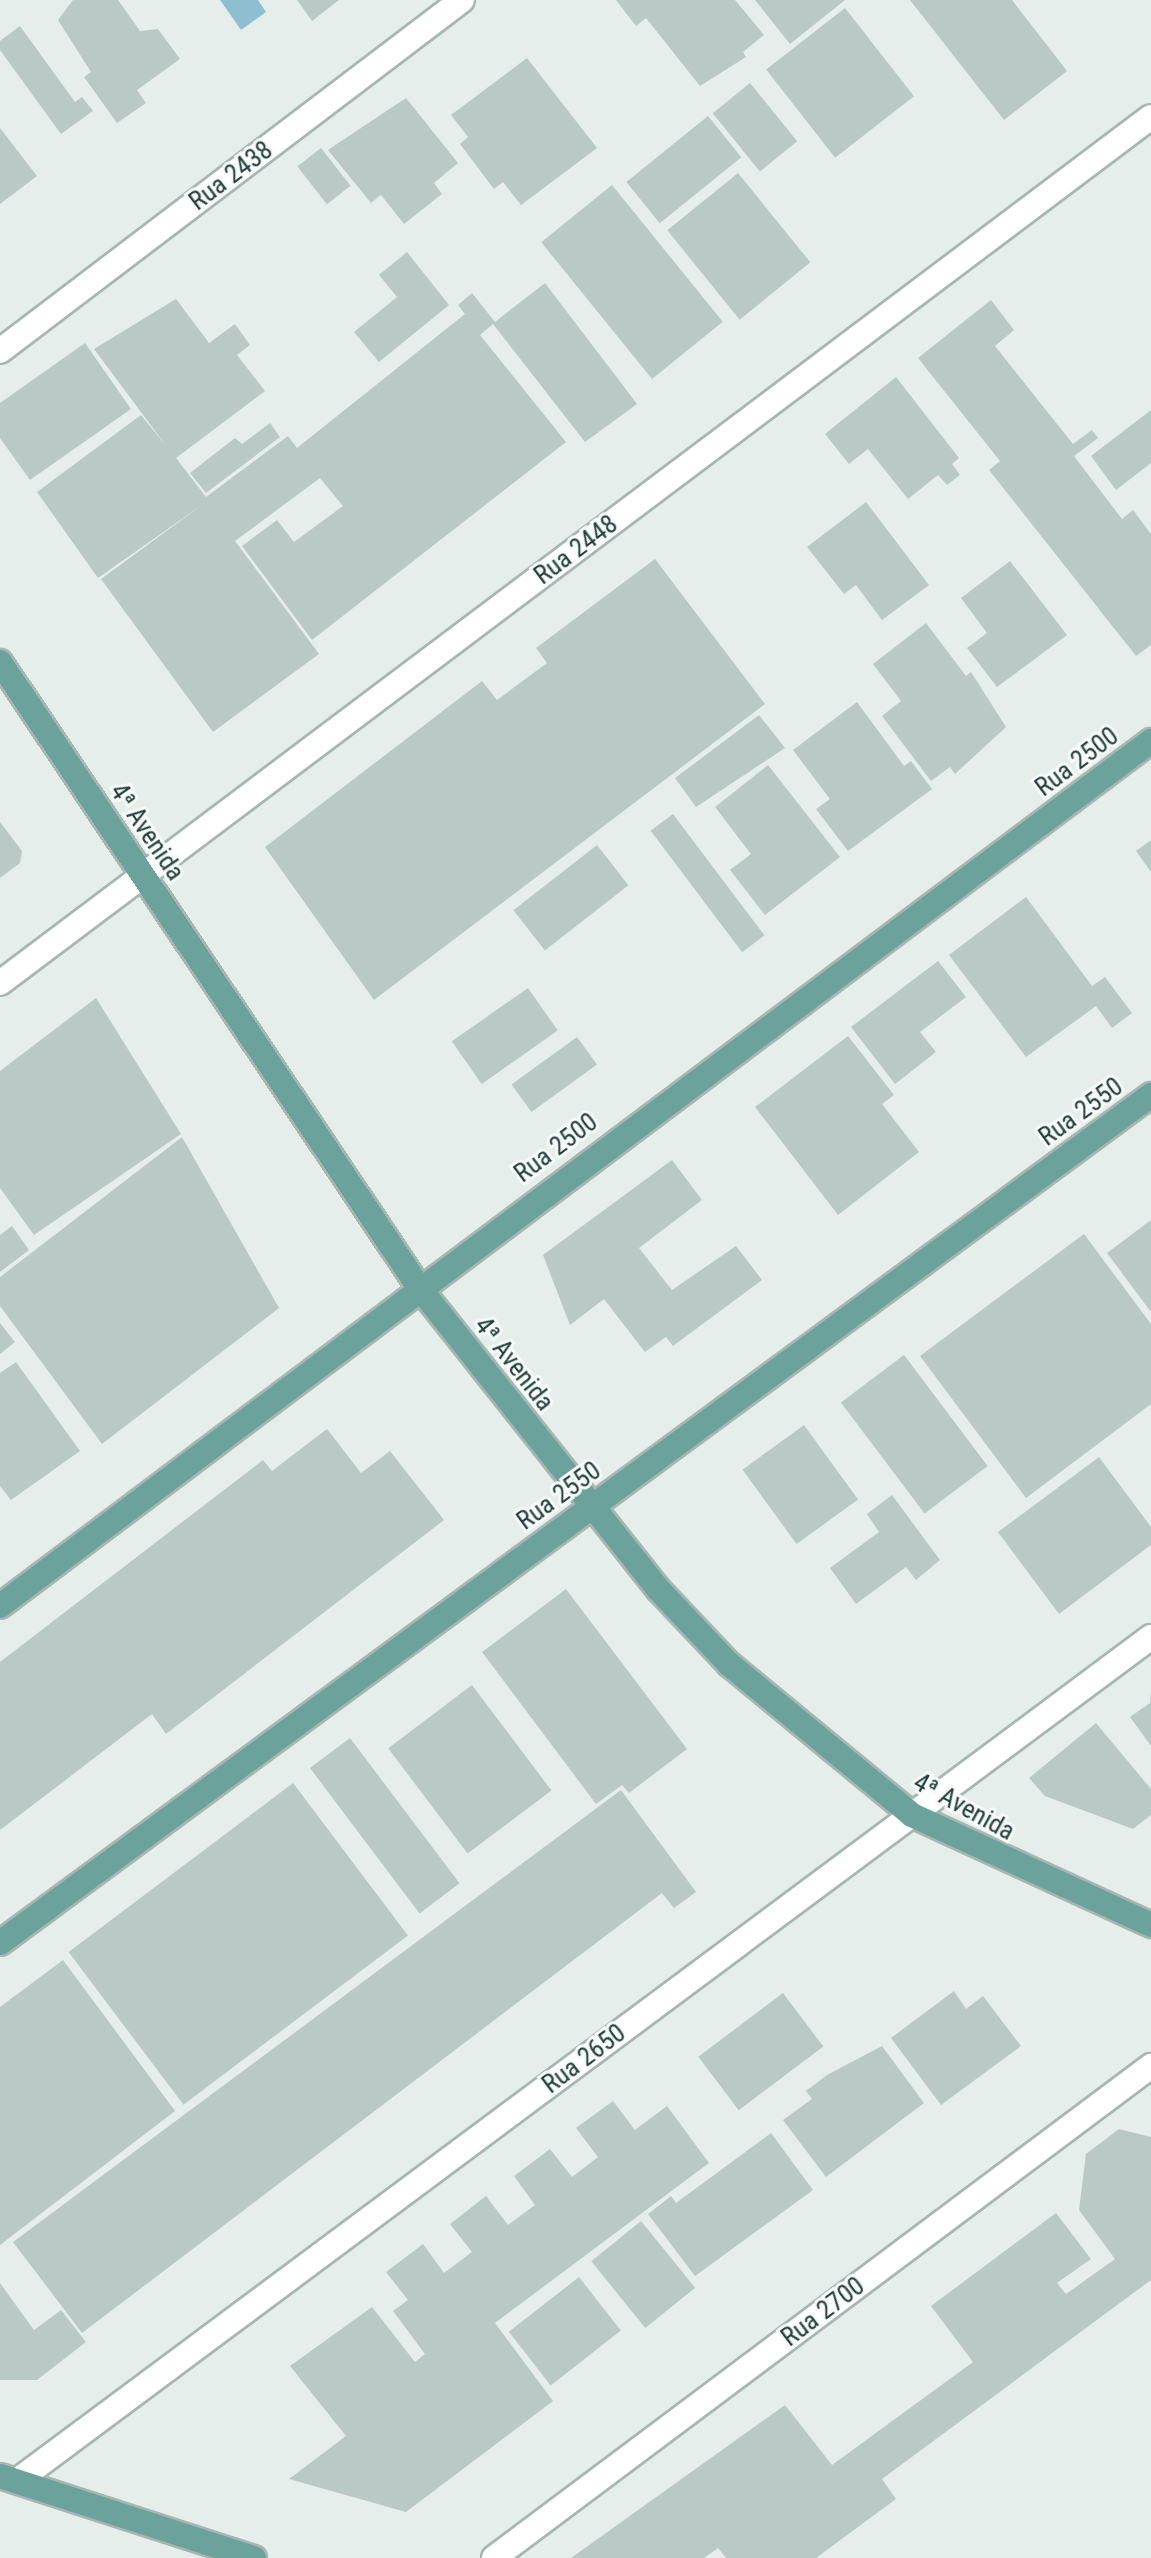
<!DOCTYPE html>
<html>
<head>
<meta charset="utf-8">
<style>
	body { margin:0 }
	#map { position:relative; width:1151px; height:2558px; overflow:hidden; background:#e5eeeb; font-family:"Roboto Condensed",sans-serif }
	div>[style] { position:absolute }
	.water>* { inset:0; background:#8fbed1 }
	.building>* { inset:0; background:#bac9c5; transform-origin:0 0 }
	.roads { filter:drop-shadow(2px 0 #a7b6b3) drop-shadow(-2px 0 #a7b6b3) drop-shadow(0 2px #a7b6b3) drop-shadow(0 -2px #a7b6b3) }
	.minor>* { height:24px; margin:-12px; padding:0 12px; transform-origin:12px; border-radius:12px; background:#fff }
	.major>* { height:24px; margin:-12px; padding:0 12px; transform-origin:12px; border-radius:12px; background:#6ba29b }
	span { translate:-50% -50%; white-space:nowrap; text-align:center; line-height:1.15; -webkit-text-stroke:6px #f6faf9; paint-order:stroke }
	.street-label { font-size:26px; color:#243f3c }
</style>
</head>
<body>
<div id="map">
	<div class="water">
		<div style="clip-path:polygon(220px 0,258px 0,266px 12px,241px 30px)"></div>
	</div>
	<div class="building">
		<div style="clip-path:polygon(73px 0,118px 0,140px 31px,158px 29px,180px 59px,137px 90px,146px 103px,117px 123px,84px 77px,91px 72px,58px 20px)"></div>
		<div style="clip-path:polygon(297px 0,339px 0,312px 21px)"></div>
		<div style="clip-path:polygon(616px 0,735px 0,764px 35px,743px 52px,746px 57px,700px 86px,646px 18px,636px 26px)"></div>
		<div style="clip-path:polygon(755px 0,845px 0,790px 44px)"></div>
		<div style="clip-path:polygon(910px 0,1012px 0,1067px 71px,1004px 120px)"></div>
		<div style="left:845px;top:8px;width:112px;height:100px;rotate:52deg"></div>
		<div style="clip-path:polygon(20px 26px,75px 102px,82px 97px,93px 111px,61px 134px,0 50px,0 41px)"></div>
		<div style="clip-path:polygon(527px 58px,597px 148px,521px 205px,503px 182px,494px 189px,460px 144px,468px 137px,451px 115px)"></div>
		<div style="left:750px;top:83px;width:75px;height:48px;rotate:51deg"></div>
		<div style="clip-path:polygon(406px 98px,458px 163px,434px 183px,442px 194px,404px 224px,381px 195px,371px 203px,328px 150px)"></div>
		<div style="left:708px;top:116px;width:53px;height:105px;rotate:51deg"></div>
		<div style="clip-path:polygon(0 128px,37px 176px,0 204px)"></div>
		<div style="left:321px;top:148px;width:48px;height:30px;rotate:52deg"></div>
		<div style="left:738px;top:173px;width:115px;height:91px;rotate:51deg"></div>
		<div style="left:612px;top:185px;width:176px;height:91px;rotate:51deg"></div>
		<div style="clip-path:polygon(407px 252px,449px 305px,379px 362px,354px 332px,397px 297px,379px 275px)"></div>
		<div style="clip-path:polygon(545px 283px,637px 404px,585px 442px,493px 324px,480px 335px,566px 442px,312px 640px,242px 546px,277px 520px,294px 542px,343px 506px,320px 478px,235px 541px,319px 654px,213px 732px,101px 579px,206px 502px,98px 578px,37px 492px,141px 415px,167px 447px,94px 349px,176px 299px,209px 343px,235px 324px,250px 345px,237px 355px,265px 391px,176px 458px,206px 497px,288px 436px,297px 448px,465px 314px,458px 305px,472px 293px,495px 322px)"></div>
		<div style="clip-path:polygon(991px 300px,1014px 330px,995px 346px,1073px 444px,1092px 430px,1098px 438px,1074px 456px,1122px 519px,1133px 510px,1151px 534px,1151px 645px,1136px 656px,989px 470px,1000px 461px,918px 358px)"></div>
		<div style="clip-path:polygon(85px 343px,131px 409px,30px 480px,0 438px,0 403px)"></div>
		<div style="clip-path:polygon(896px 377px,959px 458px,952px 464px,960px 475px,947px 485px,938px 475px,908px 499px,868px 449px,849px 464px,825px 434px)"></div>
		<div style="clip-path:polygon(1151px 410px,1151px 463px,1116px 490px,1091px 456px)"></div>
		<div style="clip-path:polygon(270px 423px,280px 437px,206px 493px,190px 473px,235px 438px,242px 444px)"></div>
		<div style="clip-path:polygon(866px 502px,929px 585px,882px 620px,856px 585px,844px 594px,807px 547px)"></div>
		<div style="clip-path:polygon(655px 559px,765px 704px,374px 1000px,265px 847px,482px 681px,497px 700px,547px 663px,536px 648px)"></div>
		<div style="clip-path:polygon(1010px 561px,1067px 635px,997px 687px,967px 648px,987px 633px,961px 598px)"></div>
		<div style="clip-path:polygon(926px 623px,966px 676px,971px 672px,1006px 727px,955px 774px,950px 767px,931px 781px,882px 716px,901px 701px,873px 664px)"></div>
		<div style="clip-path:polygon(857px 702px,904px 766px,911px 761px,932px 789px,848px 851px,816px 809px,830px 799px,793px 750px)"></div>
		<div style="clip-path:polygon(759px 715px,785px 748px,696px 807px,675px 778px)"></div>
		<div style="clip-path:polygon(768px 765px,840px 857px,765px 915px,730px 870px,751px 854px,715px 807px)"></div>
		<div style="left:673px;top:814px;width:152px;height:28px;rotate:53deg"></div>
		<div style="clip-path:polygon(0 822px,22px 851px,20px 863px,0 878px)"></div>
		<div style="clip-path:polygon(1151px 840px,1151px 872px,1136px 851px)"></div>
		<div style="left:597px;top:845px;width:51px;height:106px;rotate:52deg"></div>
		<div style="clip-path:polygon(1026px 897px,1092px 986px,1105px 977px,1132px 1013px,1112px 1028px,1096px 1006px,1026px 1057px,949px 955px)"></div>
		<div style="clip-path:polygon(938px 961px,966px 997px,920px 1032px,936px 1052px,895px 1084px,851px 1027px)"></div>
		<div style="left:528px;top:988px;width:52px;height:93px;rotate:55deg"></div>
		<div style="clip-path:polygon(96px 998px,181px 1134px,34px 1235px,0 1188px,0 1071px)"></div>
		<div style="clip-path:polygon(848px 1036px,894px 1095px,882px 1104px,919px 1152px,838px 1215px,755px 1107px)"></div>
		<div style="left:577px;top:1037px;width:34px;height:81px;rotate:54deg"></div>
		<div style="clip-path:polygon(182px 1137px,279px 1308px,102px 1444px,0 1306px,0 1277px)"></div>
		<div style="clip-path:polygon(672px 1160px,702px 1200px,639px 1248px,672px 1290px,736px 1246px,762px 1280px,673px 1346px,666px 1337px,645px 1352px,604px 1299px,570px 1325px,543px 1255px)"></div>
		<div style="clip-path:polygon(1151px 1220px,1151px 1312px,1107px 1253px)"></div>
		<div style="clip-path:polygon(12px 1226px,29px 1250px,0 1272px,0 1235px)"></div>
		<div style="clip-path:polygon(1084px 1234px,1151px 1324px,1151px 1404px,1026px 1498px,920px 1356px)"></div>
		<div style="clip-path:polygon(0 1323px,15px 1342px,0 1354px)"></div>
		<div style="left:904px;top:1355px;width:139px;height:79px;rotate:53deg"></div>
		<div style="clip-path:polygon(16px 1362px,80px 1451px,11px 1500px,0 1486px,0 1373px)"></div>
		<div style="left:804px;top:1425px;width:92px;height:76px;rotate:54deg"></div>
		<div style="clip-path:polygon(327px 1429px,361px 1473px,390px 1451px,444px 1520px,166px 1734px,152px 1714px,0 1830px,0 1662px,263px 1460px,272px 1471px)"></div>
		<div style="clip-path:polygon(1099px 1457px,1151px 1527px,1151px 1545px,1059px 1614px,998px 1532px)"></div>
		<div style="clip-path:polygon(892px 1495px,940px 1560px,916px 1580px,906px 1567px,856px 1604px,830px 1568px,879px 1532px,867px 1514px)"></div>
		<div style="clip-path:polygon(566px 1589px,687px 1749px,629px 1793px,622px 1785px,596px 1804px,482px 1652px)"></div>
		<div style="left:472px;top:1685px;width:132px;height:105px;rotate:53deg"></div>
		<div style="clip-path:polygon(1151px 1692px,1151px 1746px,1130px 1717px,1150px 1703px)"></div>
		<div style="clip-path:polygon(1096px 1723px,1151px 1789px,1151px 1815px,1133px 1829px,1045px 1796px,1029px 1778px)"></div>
		<div style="left:350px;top:1738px;width:182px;height:50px;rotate:53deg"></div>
		<div style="left:293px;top:1783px;width:191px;height:281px;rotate:53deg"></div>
		<div style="clip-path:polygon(621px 1790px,696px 1892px,674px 1908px,662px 1893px,82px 2333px,13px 2242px)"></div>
		<div style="clip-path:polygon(63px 1960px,175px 2111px,0 2245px,0 2007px)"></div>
		<div style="clip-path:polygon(954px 1991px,966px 2009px,983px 1996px,1021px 2046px,941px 2105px,891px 2038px)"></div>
		<div style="left:783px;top:1993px;width:67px;height:106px;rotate:53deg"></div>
		<div style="clip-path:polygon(882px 2046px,924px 2103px,826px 2177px,783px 2120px,812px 2099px,806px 2091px,827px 2075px)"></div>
		<div style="clip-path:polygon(613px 2101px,635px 2130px,667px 2106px,709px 2163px,495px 2323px,553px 2401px,406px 2512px,289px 2479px,346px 2436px,290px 2366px,372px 2307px,415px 2362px,425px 2354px,393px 2311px,408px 2300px,386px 2272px,423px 2244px,444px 2273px,472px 2252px,450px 2224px,486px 2196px,508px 2225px,535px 2205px,514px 2176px,550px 2149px,572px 2177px,598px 2157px,576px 2128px)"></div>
		<div style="clip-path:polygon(1119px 2129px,1151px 2137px,1151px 2280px,882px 2479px,896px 2499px,816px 2558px,726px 2558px,718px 2548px,704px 2558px,571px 2558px,785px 2405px,832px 2465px,973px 2362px,931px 2306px,1056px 2213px,1091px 2259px,1057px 2283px,1066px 2294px,1115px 2259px,1079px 2210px,1086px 2154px)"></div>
		<div style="clip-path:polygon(771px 2133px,813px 2190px,695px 2276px,648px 2214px,671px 2196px,676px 2203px)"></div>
		<div style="left:641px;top:2221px;width:86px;height:64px;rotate:51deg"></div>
		<div style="left:579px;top:2277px;width:68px;height:89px;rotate:52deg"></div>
		<div style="clip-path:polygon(0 2283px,34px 2330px,61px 2310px,86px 2342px,37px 2380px,0 2380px)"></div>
	</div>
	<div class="roads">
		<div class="minor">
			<div style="left:0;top:351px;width:580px;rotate:-37.23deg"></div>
			<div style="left:0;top:983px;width:1440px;rotate:-36.96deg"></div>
			<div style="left:17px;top:2481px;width:1414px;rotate:-36.66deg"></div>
			<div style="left:494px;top:2558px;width:821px;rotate:-36.83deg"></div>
		</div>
		<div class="major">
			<div style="left:0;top:662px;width:751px;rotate:56.18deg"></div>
			<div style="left:418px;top:1286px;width:387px;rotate:51.6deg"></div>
			<div style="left:658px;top:1589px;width:103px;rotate:46.6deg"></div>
			<div style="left:729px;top:1664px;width:237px;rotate:39.5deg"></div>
			<div style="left:912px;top:1815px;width:263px;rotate:24.7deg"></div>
			<div style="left:0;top:1606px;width:1440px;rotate:-36.93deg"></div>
			<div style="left:0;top:1943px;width:1430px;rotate:-36.38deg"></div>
			<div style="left:0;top:2476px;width:267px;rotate:17.9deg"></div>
		</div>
	</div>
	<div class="street-label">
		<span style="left:231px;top:176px;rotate:-37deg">Rua 2438</span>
		<span style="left:576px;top:550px;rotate:-37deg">Rua 2448</span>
		<span style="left:1077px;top:762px;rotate:-37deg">Rua 2500</span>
		<span style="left:147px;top:832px;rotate:56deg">4ª Avenida</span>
		<span style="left:1081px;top:1112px;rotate:-36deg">Rua 2550</span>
		<span style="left:556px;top:1148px;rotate:-37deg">Rua 2500</span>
		<span style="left:514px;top:1364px;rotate:52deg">4ª Avenida</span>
		<span style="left:559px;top:1496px;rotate:-36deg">Rua 2550</span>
		<span style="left:964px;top:1807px;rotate:29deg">4ª Avenida</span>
		<span style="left:584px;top:2059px;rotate:-37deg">Rua 2650</span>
		<span style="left:823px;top:2312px;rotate:-37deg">Rua 2700</span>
	</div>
</div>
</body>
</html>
